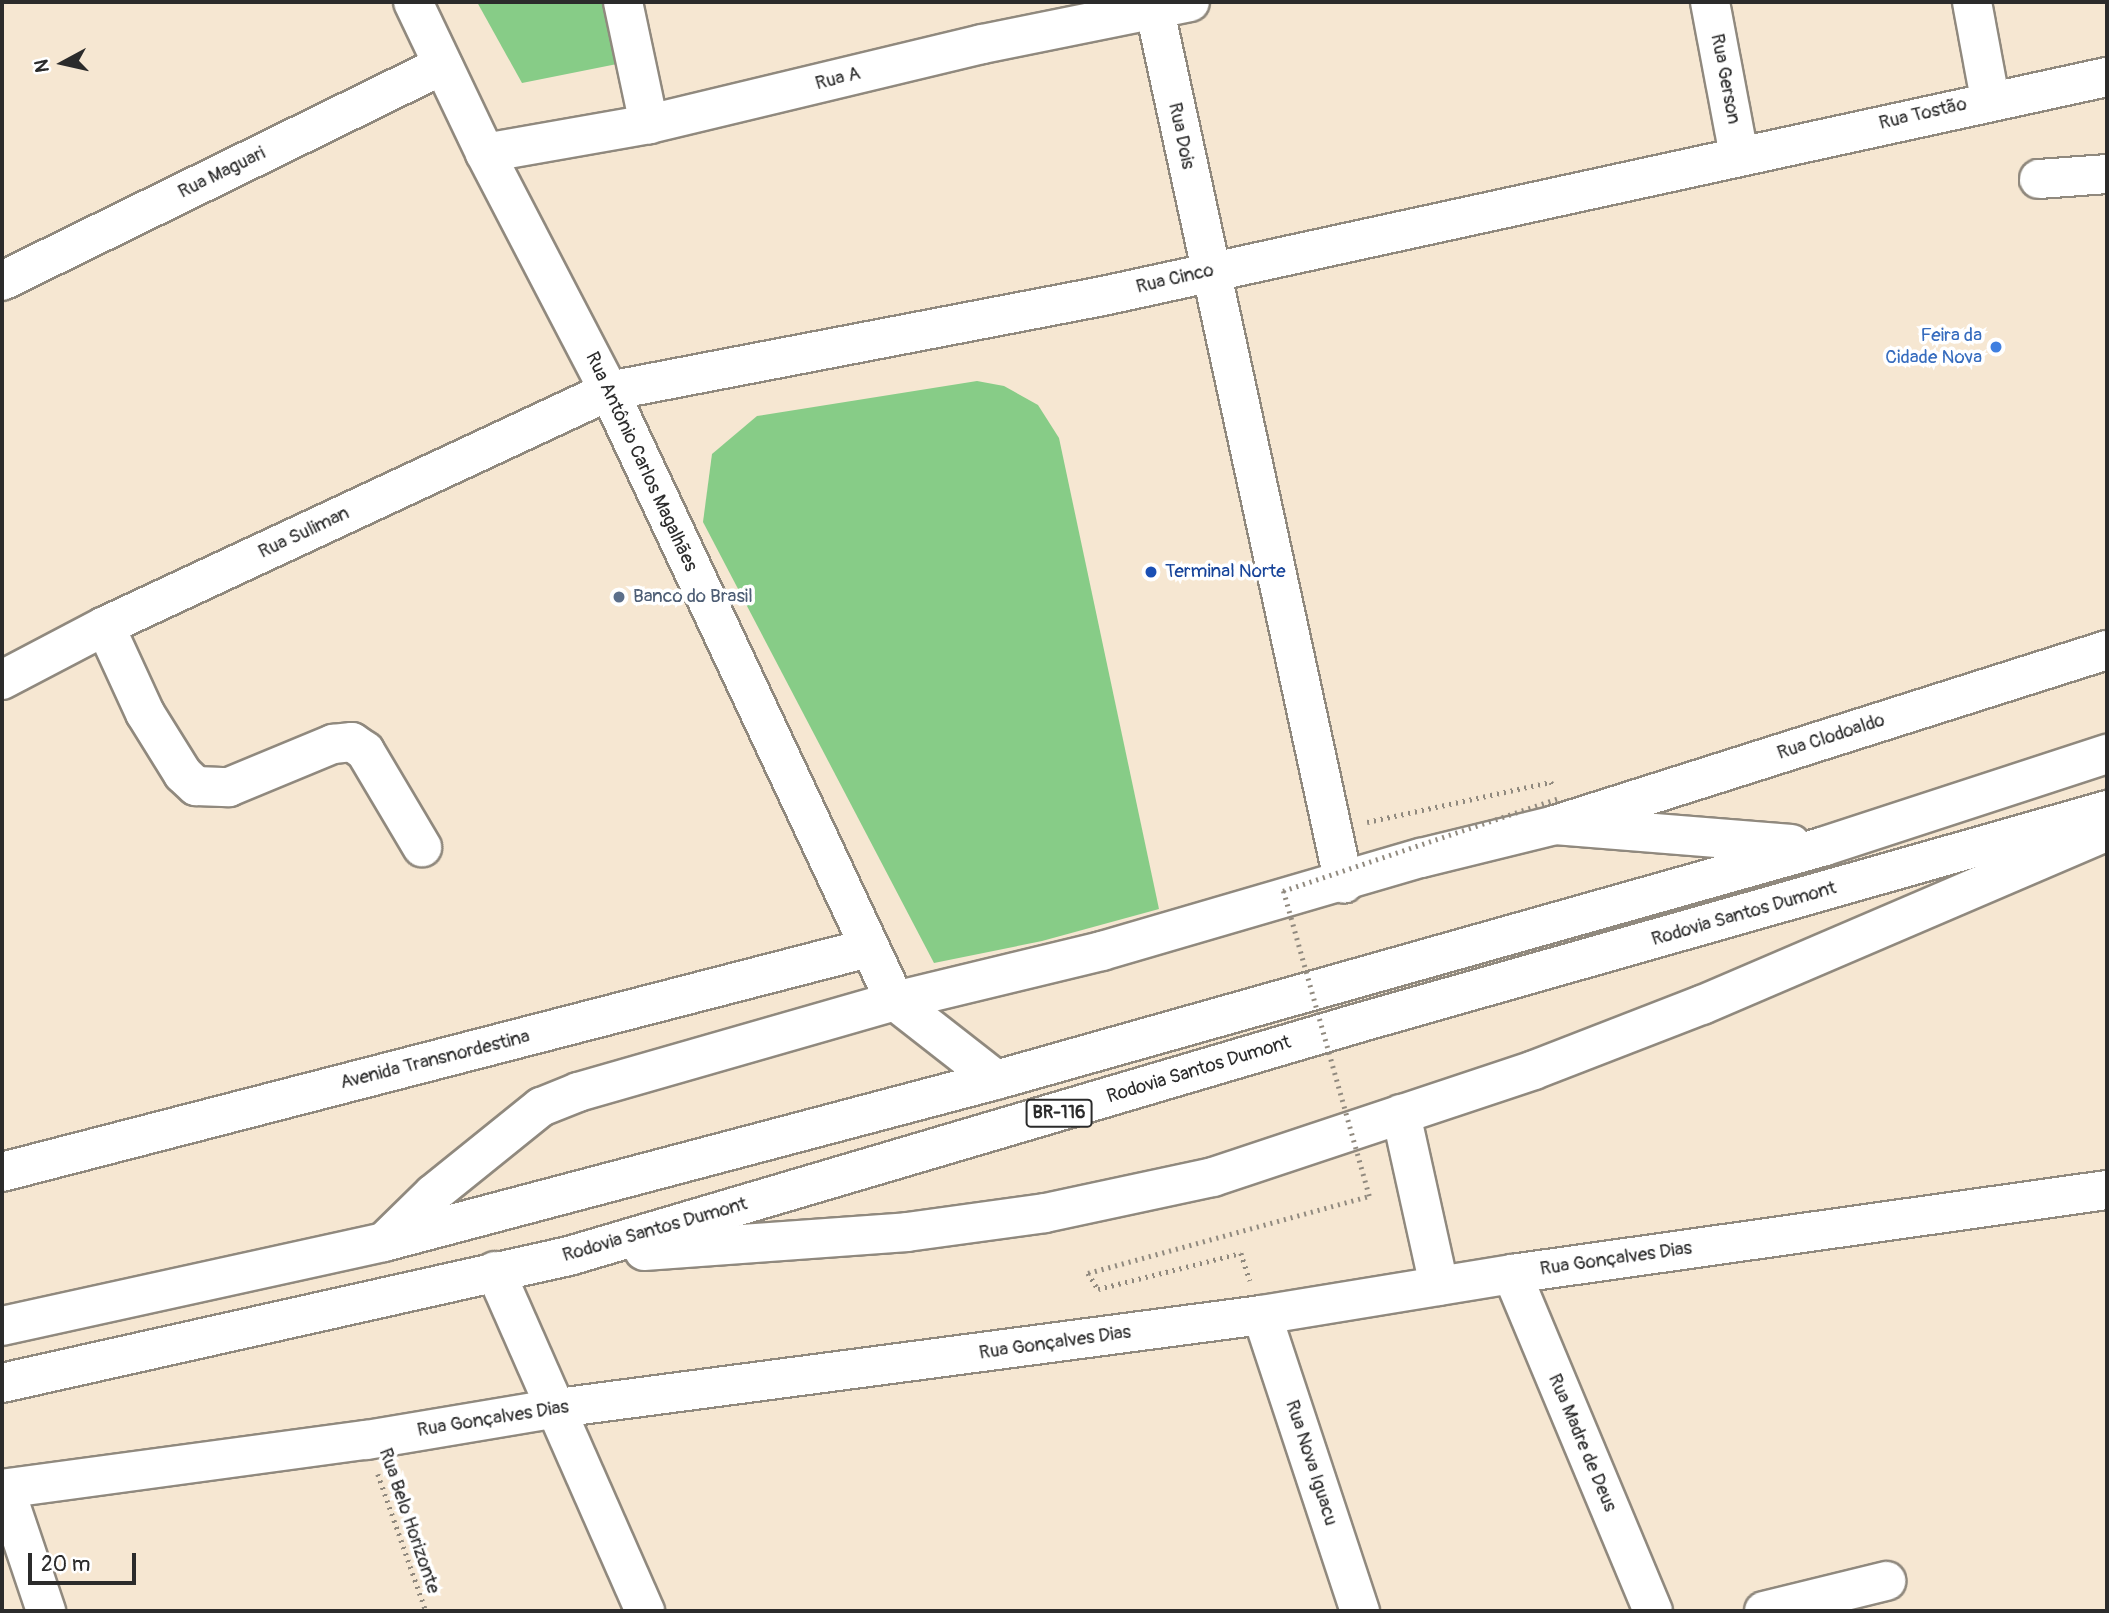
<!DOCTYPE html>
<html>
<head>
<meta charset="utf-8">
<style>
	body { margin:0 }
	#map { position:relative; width:2109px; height:1613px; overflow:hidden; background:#f6e7d2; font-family:Pangolin,sans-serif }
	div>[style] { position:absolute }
	.green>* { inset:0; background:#87cc87 }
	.path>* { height:4.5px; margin-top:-2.25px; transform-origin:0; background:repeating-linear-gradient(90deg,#90897e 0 2px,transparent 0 7px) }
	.roads { filter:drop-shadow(2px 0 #90897e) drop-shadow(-2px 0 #90897e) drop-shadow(0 2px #90897e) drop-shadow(0 -2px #90897e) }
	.minor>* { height:38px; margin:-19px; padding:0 19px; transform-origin:19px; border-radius:19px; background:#fff }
	.highway>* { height:38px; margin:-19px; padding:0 19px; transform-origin:19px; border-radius:19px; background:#fff }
	.path-bridge>* { height:4.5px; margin-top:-2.25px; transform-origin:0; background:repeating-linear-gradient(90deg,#90897e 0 2px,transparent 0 7px) }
	.dots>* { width:19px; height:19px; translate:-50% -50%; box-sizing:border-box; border:4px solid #fff; border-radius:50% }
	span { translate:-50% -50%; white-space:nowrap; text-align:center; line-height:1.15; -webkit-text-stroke:7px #fff; paint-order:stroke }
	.shield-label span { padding:2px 5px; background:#fff; border:2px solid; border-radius:5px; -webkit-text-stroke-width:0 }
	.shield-label { font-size:18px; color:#2b2b2b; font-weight:700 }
	.street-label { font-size:19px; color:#2b2b2b }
	.shop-label { font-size:19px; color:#366cbe }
	.right { translate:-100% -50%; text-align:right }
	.transit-label { font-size:19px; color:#164399 }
	.left { translate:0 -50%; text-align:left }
	.service-label { font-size:19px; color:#4e5e75 }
	.frame { position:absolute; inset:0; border:4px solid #2b2b2b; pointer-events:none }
	.north { position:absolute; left:28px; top:28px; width:70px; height:70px; -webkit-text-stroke:5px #fff; paint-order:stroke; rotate:262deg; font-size:19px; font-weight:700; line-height:28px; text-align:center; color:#2b2b2b }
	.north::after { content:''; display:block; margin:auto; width:24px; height:32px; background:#2b2b2b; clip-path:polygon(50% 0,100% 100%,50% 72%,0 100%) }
	.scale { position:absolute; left:28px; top:1553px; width:108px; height:32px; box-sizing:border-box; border:4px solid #2b2b2b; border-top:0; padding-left:9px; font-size:21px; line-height:24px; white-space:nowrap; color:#2b2b2b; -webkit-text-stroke:5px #fff; paint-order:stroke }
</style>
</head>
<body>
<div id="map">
	<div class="green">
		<div style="clip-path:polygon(477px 2px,614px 2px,627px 62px,522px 83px)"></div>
		<div style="clip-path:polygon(977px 381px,1004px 386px,1038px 405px,1059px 438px,1159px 909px,1042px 941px,934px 963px,703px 522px,712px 454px,757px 416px)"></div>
	</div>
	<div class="path">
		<div style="left:1367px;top:822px;width:188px;rotate:-12.3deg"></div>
		<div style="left:1551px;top:782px;width:6px;rotate:59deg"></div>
		<div style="left:1088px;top:1273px;width:19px;rotate:58deg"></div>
		<div style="left:1098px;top:1289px;width:147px;rotate:-14.1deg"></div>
		<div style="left:1241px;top:1253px;width:29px;rotate:72deg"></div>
		<div style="left:378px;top:1474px;width:145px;rotate:70.7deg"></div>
	</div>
	<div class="roads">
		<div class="minor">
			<div style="left:413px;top:2px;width:167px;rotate:64.5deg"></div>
			<div style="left:485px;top:153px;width:268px;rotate:62.5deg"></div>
			<div style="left:609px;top:391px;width:674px;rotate:64.88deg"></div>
			<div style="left:895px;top:1001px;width:128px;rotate:38deg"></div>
			<div style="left:623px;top:2px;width:125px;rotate:78deg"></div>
			<div style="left:1153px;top:2px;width:902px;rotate:77.78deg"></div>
			<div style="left:1710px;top:2px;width:157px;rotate:79.3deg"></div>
			<div style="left:1972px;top:2px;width:99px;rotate:79.5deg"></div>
			<div style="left:485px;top:153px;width:167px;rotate:-10deg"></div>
			<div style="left:649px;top:124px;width:342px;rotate:-13.5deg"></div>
			<div style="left:982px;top:44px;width:212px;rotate:-11.4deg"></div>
			<div style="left:2039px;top:179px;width:68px;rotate:-4.2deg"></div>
			<div style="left:2px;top:281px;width:491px;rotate:-26.1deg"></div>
			<div style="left:105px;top:626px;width:96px;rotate:65.3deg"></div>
			<div style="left:145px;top:713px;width:72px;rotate:58.1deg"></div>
			<div style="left:183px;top:774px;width:18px;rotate:43deg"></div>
			<div style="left:196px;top:786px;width:33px;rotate:2deg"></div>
			<div style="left:229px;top:787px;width:113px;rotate:-22.5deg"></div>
			<div style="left:333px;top:744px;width:19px;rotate:-6deg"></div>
			<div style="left:352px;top:742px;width:16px;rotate:35deg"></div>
			<div style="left:365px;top:751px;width:112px;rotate:59.3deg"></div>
			<div style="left:2px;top:680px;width:116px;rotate:-27.7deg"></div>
			<div style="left:105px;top:626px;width:556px;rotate:-25deg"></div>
			<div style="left:609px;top:391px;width:503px;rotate:-10.89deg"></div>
			<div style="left:1103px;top:296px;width:1028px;rotate:-12.31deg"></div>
			<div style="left:1555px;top:825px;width:579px;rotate:-17.59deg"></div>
			<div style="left:1401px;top:1114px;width:176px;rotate:77.5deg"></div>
			<div style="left:2px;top:1172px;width:895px;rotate:-14.5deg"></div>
			<div style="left:495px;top:1271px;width:372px;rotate:66.2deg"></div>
			<div style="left:1512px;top:1274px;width:365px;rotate:67.3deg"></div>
			<div style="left:1262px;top:1315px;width:312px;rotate:71.7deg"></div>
			<div style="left:2px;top:1489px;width:367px;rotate:-7.7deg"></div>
			<div style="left:366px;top:1440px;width:195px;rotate:-9.5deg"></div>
			<div style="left:558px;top:1408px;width:710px;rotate:-7.53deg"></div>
			<div style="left:1262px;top:1315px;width:253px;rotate:-9.3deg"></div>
			<div style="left:1512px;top:1274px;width:601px;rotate:-8.04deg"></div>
			<div style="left:5px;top:1489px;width:129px;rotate:71.4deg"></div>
			<div style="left:1764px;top:1611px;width:126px;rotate:-13.8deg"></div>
		</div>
		<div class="highway">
			<div style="left:387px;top:1239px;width:64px;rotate:-44.4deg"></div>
			<div style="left:433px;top:1194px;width:139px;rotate:-38.9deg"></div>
			<div style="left:541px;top:1107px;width:40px;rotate:-22deg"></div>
			<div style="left:578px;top:1092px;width:330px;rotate:-16deg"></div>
			<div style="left:895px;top:1001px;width:213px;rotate:-13.6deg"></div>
			<div style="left:1102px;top:951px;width:332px;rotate:-16.3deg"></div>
			<div style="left:1421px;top:858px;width:138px;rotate:-13.8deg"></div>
			<div style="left:1555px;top:825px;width:237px;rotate:4.6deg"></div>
			<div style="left:644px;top:1251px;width:264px;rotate:-4.1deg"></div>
			<div style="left:907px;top:1232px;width:139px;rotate:-7.8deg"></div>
			<div style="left:1045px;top:1213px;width:172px;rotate:-12.1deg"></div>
			<div style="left:1213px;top:1177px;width:338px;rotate:-18.4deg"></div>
			<div style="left:1534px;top:1070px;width:180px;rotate:-21.2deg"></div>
			<div style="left:1702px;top:1005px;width:439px;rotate:-23.2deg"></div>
			<div style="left:2px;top:1326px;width:391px;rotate:-12.4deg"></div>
			<div style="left:384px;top:1242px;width:633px;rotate:-14.83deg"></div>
			<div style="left:996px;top:1080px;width:861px;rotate:-15.76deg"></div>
			<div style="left:1825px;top:846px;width:297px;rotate:-18.1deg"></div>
			<div style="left:2px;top:1383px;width:581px;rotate:-12.63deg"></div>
			<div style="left:569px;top:1256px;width:823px;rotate:-16.45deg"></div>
			<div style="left:1358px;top:1023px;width:779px;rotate:-15.87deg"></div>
		</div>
	</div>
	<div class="path-bridge">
		<div style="left:1088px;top:1273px;width:291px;rotate:-15.3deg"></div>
		<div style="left:1369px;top:1196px;width:317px;rotate:-105.7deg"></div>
		<div style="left:1283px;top:891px;width:291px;rotate:-18.6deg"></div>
	</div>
	<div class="dots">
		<div style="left:1996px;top:347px;background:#3f7fe0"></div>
		<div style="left:1151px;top:572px;background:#1a4fb4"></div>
		<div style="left:619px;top:597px;background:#5c6f8a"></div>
	</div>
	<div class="shield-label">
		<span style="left:1059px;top:1113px">BR-116</span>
	</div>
	<div class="street-label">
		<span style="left:838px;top:79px;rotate:-14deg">Rua A</span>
		<span style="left:1725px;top:79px;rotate:79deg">Rua Gerson</span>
		<span style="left:1923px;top:114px;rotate:-13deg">Rua Tostão</span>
		<span style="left:1181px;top:136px;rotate:78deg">Rua Dois</span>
		<span style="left:222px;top:173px;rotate:-26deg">Rua Maguari</span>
		<span style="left:1175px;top:279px;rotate:-13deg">Rua Cinco</span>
		<span style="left:641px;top:462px;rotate:65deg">Rua Antônio Carlos Magalhães</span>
		<span style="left:304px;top:533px;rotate:-25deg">Rua Suliman</span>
		<span style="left:1831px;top:737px;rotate:-18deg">Rua Clodoaldo</span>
		<span style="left:1744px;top:914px;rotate:-16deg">Rodovia Santos Dumont</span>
		<span style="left:435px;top:1060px;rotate:-14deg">Avenida Transnordestina</span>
		<span style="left:1199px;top:1070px;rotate:-17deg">Rodovia Santos Dumont</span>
		<span style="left:655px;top:1230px;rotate:-16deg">Rodovia Santos Dumont</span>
		<span style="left:1616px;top:1259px;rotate:-8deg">Rua Gonçalves Dias</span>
		<span style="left:1055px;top:1343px;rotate:-8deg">Rua Gonçalves Dias</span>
		<span style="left:493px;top:1419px;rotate:-9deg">Rua Gonçalves Dias</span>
		<span style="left:1582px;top:1443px;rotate:67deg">Rua Madre de Deus</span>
		<span style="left:1311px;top:1463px;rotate:72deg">Rua Nova Iguacu</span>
		<span style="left:409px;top:1521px;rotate:71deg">Rua Belo Horizonte</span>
	</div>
	<div class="shop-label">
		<span class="right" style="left:1982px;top:347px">Feira da<br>Cidade Nova</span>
	</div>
	<div class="transit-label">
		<span class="left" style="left:1165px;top:572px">Terminal Norte</span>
	</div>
	<div class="service-label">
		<span class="left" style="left:633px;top:597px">Banco do Brasil</span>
	</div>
	<div class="frame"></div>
	<div class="north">N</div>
	<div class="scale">20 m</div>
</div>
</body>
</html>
